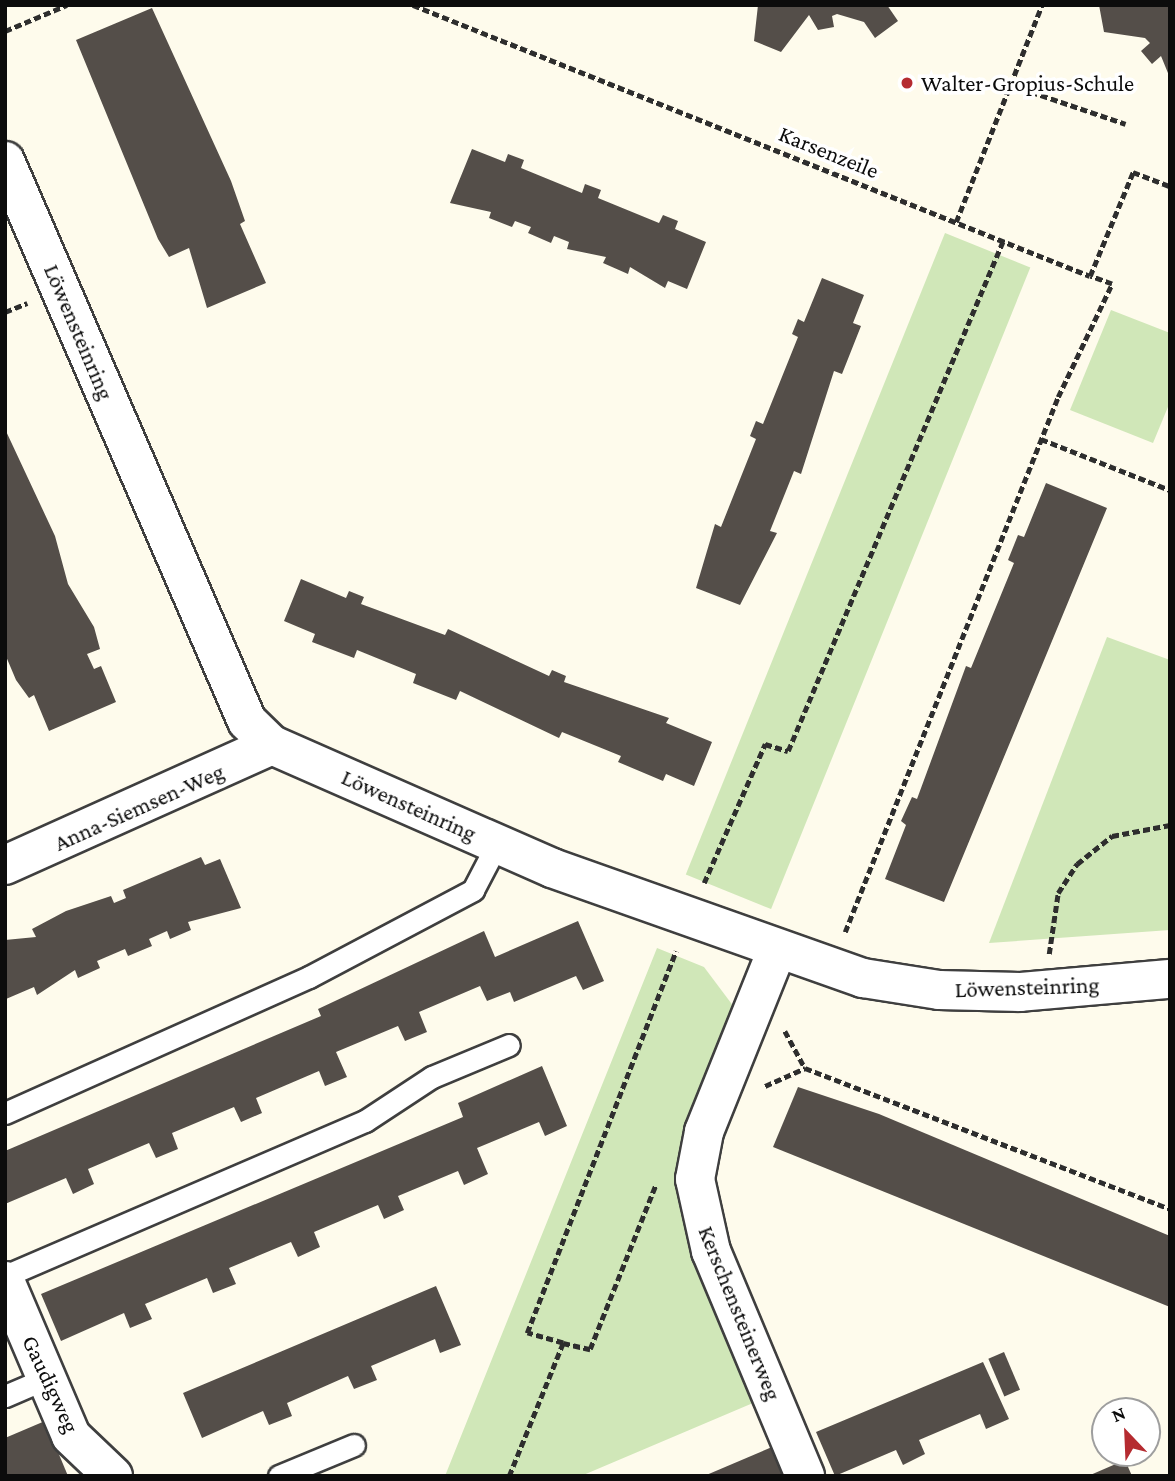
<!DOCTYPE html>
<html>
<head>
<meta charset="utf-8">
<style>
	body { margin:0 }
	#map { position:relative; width:1175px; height:1481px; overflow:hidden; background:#fefbec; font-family:"Crimson Pro",serif }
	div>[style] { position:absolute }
	.green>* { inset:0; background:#d0e7b8; transform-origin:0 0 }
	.building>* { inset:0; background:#544e49; transform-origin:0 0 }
	.path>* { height:4.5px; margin-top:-2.25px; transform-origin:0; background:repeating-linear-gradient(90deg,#2e2e2e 0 7px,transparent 0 10.5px) }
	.roads { filter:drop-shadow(2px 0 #3f3f3f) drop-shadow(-2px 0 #3f3f3f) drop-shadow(0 2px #3f3f3f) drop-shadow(0 -2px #3f3f3f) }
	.service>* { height:21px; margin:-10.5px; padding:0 10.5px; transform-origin:10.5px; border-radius:10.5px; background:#fff }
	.minor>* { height:38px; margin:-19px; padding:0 19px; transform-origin:19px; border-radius:19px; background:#fff }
	.dots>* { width:19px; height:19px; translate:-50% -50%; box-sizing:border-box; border:4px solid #fff; border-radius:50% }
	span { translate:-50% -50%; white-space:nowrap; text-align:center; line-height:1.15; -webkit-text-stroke:7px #fff; paint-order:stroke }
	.poi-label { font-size:23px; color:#0c0c0c }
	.left { translate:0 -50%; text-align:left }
	.street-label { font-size:23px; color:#0c0c0c }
	.frame { position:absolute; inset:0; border:7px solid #0c0c0c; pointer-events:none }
	.north { position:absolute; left:1091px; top:1397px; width:70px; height:70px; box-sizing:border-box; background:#fff; border:2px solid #9e9e9e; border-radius:50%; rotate:337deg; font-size:19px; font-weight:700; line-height:28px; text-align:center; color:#0c0c0c }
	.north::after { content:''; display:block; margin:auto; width:24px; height:32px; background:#b52b30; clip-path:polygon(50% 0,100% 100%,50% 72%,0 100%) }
</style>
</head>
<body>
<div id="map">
	<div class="green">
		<div style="left:945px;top:233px;width:92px;height:692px;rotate:22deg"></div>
		<div style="clip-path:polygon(1111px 310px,1170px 333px,1170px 402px,1153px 443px,1070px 410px)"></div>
		<div style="clip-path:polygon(1107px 637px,1170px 660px,1170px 930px,989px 943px)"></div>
		<div style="clip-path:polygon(657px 948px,704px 967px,734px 1007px,687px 1120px,679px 1191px,694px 1265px,753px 1403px,581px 1476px,445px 1476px)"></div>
	</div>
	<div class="building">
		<div style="clip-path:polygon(758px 5px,887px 5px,898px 21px,875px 38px,864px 22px,837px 14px,832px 16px,834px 27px,818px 30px,809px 15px,781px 52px,754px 41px)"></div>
		<div style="clip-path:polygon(1099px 5px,1168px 5px,1170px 78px,1161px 56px,1152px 64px,1141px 51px,1150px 43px,1145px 38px,1104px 32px)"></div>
		<div style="clip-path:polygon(152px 8px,231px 181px,245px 221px,240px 224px,266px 283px,207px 308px,189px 248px,169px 257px,158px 239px,76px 40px)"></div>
		<div style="clip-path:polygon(472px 149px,505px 162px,508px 154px,524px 160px,521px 168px,582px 193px,585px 184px,601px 190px,598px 198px,659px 223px,663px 215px,678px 221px,675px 229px,706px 242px,687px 289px,668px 281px,665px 288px,630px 267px,628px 274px,603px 263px,606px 257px,567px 249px,569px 242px,554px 236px,551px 243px,528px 233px,531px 227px,515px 221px,512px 227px,489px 218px,491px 212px,450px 203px)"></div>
		<div style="clip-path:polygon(822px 278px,864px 295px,853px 323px,861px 326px,842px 374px,834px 371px,801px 474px,794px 471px,770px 531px,777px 533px,740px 605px,696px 588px,715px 524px,721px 527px,756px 439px,750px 436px,756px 421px,763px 424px,798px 337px,792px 334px,798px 319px,804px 322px)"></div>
		<div style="clip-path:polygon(5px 429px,55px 536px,68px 584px,94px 627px,100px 649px,87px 654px,94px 669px,101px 666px,116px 702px,49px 731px,34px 695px,29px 698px,16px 680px,5px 654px)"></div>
		<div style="clip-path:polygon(1046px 483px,1107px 508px,944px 902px,885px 879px,906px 825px,901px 821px,912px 797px,917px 799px,966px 666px,971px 668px,1014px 563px,1008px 560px,1018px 535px,1024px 537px)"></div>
		<div style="clip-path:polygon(301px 579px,346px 598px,349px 591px,364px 597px,361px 604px,445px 635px,448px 629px,549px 676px,552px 670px,566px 676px,564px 682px,669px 718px,666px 723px,712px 742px,694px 786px,666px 774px,663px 781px,618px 762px,621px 756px,562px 732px,559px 738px,460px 691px,456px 700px,413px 683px,416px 674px,357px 650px,354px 658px,312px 642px,315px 634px,284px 621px)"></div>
		<div style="clip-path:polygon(201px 857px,205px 865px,220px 859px,241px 908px,188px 922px,191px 930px,170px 939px,167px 931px,149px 939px,152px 946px,128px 956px,125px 949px,97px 961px,100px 968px,78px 978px,75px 970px,37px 995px,34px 987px,6px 999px,5px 1008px,5px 940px,36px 937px,32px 929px,66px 911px,111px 896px,114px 903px,126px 898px,123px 890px)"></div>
		<div style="clip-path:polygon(578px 921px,604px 981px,583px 990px,576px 976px,514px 1002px,510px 992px,487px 1001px,480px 986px,419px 1012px,427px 1032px,405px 1041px,398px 1026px,336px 1052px,347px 1077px,325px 1086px,319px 1071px,256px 1098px,262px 1113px,241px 1122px,234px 1107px,172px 1133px,178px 1149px,156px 1158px,149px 1143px,88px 1169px,94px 1184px,73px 1194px,66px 1178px,5px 1204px,5px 1151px,321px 1016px,318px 1009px,484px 931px,495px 957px)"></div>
		<div style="clip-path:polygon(542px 1066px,567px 1126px,545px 1136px,539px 1122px,477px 1148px,488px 1174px,464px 1185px,458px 1171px,398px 1196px,404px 1210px,384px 1219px,378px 1205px,314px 1232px,320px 1247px,298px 1257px,291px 1242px,229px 1268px,236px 1284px,213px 1293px,207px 1278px,145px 1304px,152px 1319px,130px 1328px,124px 1313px,61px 1341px,41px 1294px,463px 1117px,458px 1103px)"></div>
		<div style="clip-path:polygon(798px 1087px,879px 1114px,1170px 1236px,1170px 1307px,773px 1147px)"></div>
		<div style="clip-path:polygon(436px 1286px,461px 1345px,440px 1353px,435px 1339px,371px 1366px,377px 1380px,354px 1389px,348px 1376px,287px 1403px,292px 1416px,269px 1425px,263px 1411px,202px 1438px,183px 1393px)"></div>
		<div style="left:1004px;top:1352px;width:41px;height:17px;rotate:67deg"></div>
		<div style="clip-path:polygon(983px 1362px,1009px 1419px,986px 1429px,980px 1414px,919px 1440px,925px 1454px,903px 1465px,896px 1450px,835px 1476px,816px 1432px)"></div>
		<div style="clip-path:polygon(45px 1421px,68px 1476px,5px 1476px,5px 1438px)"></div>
		<div style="clip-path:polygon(772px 1447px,784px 1476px,704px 1476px)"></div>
		<div style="clip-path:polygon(1125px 1460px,1132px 1476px,1088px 1476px)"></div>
	</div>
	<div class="path">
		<div style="left:413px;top:5px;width:729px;rotate:21.82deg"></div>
		<div style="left:1090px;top:276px;width:113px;rotate:-67.5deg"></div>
		<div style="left:1133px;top:172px;width:40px;rotate:21deg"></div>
		<div style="left:5px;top:31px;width:67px;rotate:-22.8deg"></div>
		<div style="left:1011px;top:85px;width:121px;rotate:18.7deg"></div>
		<div style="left:956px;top:222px;width:233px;rotate:-68.4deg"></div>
		<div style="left:5px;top:312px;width:24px;rotate:-22deg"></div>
		<div style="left:1041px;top:439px;width:139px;rotate:21.6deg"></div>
		<div style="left:704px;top:883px;width:152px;rotate:-66.3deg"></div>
		<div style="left:765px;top:744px;width:24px;rotate:17deg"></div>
		<div style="left:788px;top:751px;width:553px;rotate:-67.14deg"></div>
		<div style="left:845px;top:932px;width:576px;rotate:-68.29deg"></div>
		<div style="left:1058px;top:397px;width:125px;rotate:-64.5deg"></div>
		<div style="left:1112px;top:284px;width:23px;rotate:-160deg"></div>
		<div style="left:1049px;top:954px;width:62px;rotate:-81.6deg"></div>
		<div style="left:1058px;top:893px;width:35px;rotate:-57deg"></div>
		<div style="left:1077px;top:864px;width:45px;rotate:-38.7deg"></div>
		<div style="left:1112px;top:836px;width:59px;rotate:-10.7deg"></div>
		<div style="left:785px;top:1031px;width:42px;rotate:61.6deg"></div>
		<div style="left:805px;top:1068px;width:391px;rotate:21.1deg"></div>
		<div style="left:765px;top:1086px;width:44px;rotate:-24.2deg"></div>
		<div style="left:563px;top:1343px;width:28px;rotate:13deg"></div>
		<div style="left:590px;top:1349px;width:178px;rotate:-68.2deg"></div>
		<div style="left:509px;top:1476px;width:144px;rotate:-67.9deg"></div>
		<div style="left:563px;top:1343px;width:37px;rotate:-164deg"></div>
		<div style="left:527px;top:1333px;width:410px;rotate:-68.7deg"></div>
	</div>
	<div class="roads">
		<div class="service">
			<div style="left:5px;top:1113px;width:333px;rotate:-24.1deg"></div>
			<div style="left:309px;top:977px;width:186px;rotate:-27.9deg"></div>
			<div style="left:473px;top:890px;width:52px;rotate:-62.4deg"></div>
			<div style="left:5px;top:1276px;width:392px;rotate:-23.3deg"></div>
			<div style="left:365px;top:1121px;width:80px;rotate:-33.3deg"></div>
			<div style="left:432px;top:1077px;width:83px;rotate:-22.6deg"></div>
			<div style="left:5px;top:1396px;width:46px;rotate:-23.2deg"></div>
			<div style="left:279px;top:1476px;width:81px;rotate:-22.5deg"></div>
		</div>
		<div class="minor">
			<div style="left:5px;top:161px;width:610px;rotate:66.63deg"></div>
			<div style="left:247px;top:721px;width:35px;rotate:44deg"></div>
			<div style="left:272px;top:745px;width:306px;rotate:23.7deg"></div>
			<div style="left:552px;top:868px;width:330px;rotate:19.5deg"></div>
			<div style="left:863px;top:978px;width:77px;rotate:9deg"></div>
			<div style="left:939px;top:990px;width:81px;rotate:1.4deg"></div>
			<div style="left:1020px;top:992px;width:151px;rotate:-5deg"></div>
			<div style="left:5px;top:865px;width:293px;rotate:-24.2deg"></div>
			<div style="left:777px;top:950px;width:196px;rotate:111.9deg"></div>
			<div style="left:704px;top:1132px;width:48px;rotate:100.8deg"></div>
			<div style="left:695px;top:1179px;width:74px;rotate:77.5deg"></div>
			<div style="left:711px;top:1251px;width:244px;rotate:67.3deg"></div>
			<div style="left:5px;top:1281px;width:168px;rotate:66.9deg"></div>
			<div style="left:71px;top:1436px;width:58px;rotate:43.6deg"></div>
		</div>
	</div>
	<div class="dots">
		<div style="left:907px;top:83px;background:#b52b30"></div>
	</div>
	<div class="poi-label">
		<span class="left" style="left:921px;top:83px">Walter-Gropius-Schule</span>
	</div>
	<div class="street-label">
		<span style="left:829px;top:152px;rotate:22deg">Karsenzeile</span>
		<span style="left:79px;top:332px;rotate:67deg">Löwensteinring</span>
		<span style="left:409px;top:805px;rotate:24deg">Löwensteinring</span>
		<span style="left:139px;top:807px;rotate:-24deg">Anna-Siemsen-Weg</span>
		<span style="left:1027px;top:987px;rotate:-2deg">Löwensteinring</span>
		<span style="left:740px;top:1313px;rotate:68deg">Kerschensteinerweg</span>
		<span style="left:51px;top:1384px;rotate:65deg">Gaudigweg</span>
	</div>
	<div class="frame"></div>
	<div class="north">N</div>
</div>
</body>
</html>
